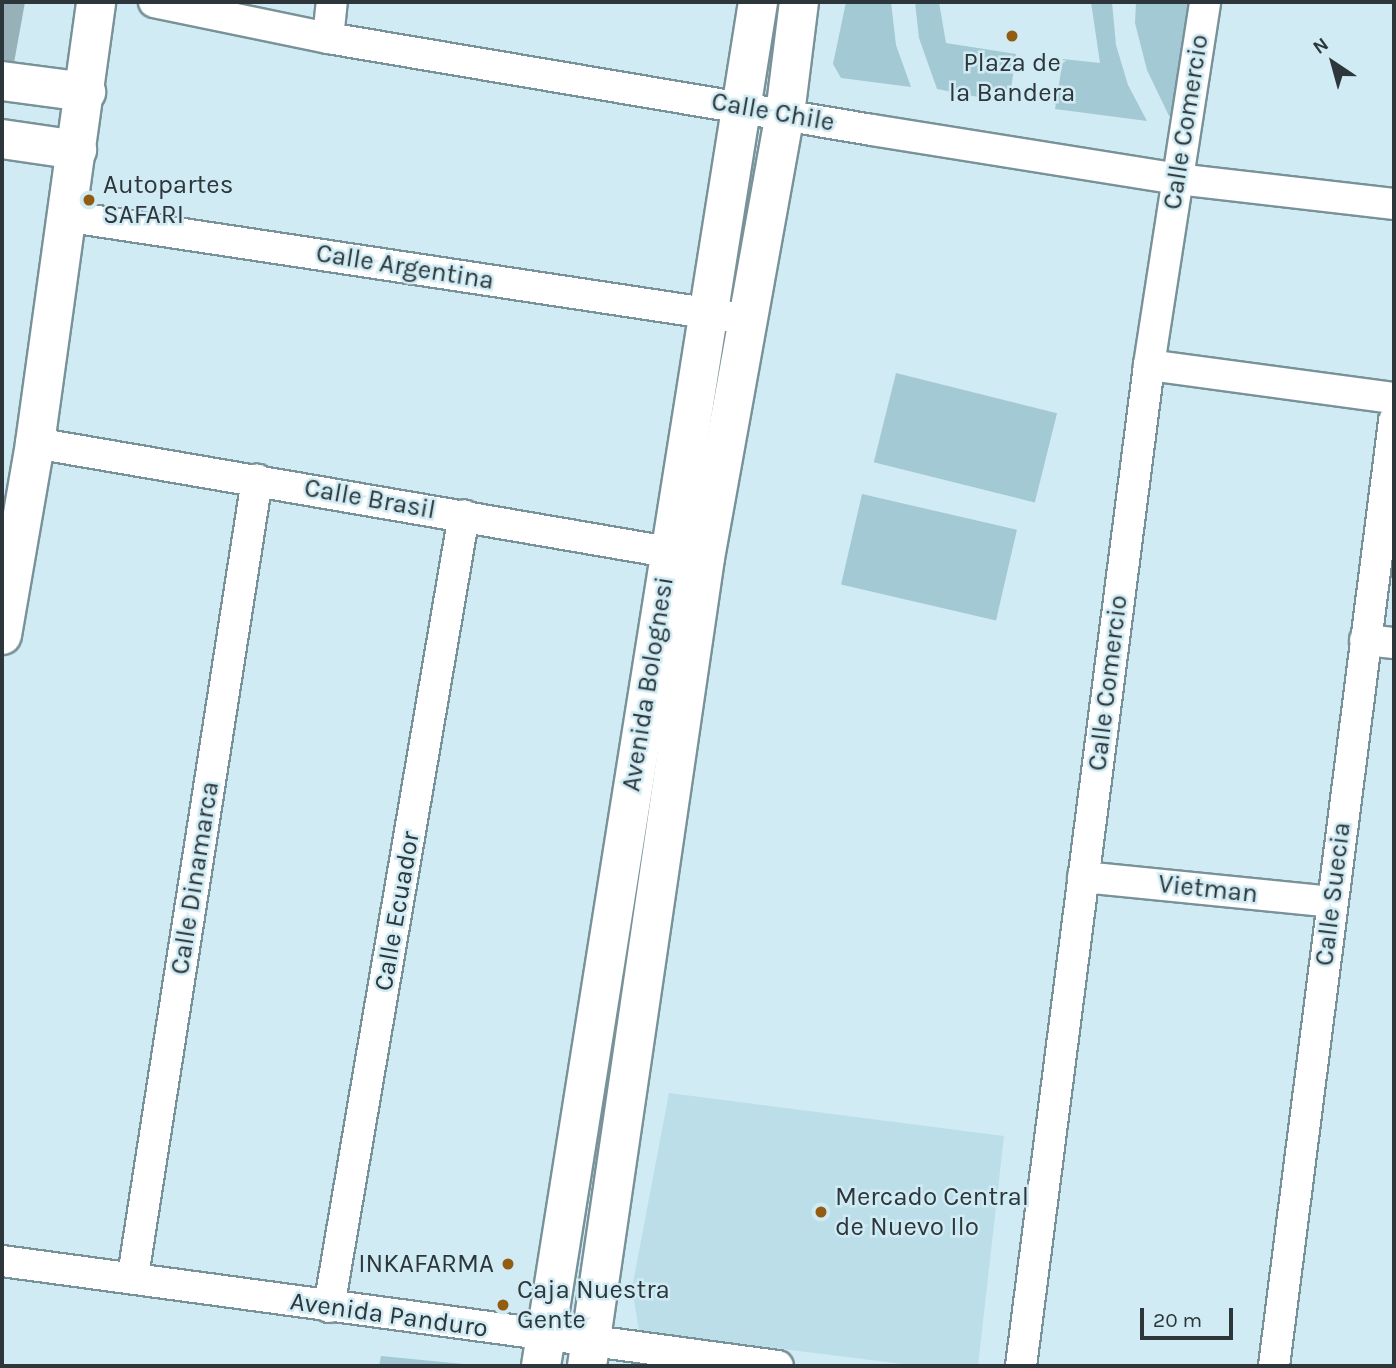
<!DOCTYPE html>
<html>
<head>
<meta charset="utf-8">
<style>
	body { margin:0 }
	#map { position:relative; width:1396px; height:1368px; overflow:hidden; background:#d0ebf3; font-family:Karla,sans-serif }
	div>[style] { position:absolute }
	.built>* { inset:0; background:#bbdee9 }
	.green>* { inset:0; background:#a3c9d5; transform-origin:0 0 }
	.building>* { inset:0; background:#98b1b9 }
	.roads { filter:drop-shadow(2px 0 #799299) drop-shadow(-2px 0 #799299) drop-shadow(0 2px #799299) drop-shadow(0 -2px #799299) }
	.street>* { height:30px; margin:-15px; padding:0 15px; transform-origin:15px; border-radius:15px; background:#fff }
	.secondary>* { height:38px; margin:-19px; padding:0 19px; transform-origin:19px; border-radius:19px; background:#fff }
	.dots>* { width:19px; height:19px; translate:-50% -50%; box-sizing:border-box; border:4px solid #d0ebf3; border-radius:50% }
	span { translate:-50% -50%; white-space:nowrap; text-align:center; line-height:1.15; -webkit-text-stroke:5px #d0ebf3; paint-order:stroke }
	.poi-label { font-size:26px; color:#2d373b }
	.left { translate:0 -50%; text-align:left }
	.right { translate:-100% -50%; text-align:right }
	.street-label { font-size:26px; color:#2d373b }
	.frame { position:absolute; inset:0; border:4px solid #2d373b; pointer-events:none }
	.north { position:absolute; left:1298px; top:28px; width:70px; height:70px; -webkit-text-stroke:5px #d0ebf3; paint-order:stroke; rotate:324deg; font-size:19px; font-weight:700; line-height:28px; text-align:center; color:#2d373b }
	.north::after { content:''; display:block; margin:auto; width:24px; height:32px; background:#2d373b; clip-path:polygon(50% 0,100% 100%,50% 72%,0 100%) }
	.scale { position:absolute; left:1140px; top:1308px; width:93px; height:32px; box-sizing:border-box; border:4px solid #2d373b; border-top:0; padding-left:9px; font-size:21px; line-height:24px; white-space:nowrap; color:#2d373b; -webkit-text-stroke:5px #d0ebf3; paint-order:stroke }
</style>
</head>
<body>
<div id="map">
	<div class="built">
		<div style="clip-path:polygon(669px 1093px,1004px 1136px,978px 1366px,919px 1366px,639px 1331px,632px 1288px)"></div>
	</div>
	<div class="green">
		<div style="clip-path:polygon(846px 2px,891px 2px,896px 45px,911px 87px,841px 78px,833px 64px)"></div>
		<div style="clip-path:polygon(915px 2px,939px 2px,946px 43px,1016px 54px,1009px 103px,937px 89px,919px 38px)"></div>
		<div style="clip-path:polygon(1091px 2px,1112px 2px,1116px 45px,1128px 85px,1147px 121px,1055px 109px,1063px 59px,1100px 63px)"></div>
		<div style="clip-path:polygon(1136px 2px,1197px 2px,1180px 117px,1169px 116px,1147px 70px,1135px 23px)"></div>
		<div style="left:896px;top:373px;width:166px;height:92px;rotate:14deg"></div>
		<div style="left:862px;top:494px;width:159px;height:93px;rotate:13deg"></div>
		<div style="clip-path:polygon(381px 1356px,484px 1366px,379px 1366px)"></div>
	</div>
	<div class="building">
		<div style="clip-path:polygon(2px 2px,25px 2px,12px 74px,2px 73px)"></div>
	</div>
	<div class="roads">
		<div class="street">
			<div style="left:154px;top:2px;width:178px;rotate:11.7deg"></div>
			<div style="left:328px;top:38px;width:552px;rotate:9.6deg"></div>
			<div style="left:872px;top:130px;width:310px;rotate:9.1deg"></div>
			<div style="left:1178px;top:179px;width:217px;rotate:6.6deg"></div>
			<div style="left:328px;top:38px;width:36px;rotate:-84deg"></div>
			<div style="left:64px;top:216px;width:690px;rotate:8.59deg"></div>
			<div style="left:1149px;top:365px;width:247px;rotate:7.7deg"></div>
			<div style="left:35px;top:443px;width:666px;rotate:9.77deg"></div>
			<div style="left:1365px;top:640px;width:29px;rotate:6deg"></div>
			<div style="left:1083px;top:877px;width:250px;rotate:5.7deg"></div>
			<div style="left:2px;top:1261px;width:783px;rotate:7.71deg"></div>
			<div style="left:133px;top:1276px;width:806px;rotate:-81.15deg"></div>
			<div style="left:329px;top:1307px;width:803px;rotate:-80.33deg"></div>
			<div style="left:1021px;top:1366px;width:1009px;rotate:-82.71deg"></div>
			<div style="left:1149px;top:365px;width:367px;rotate:-81.2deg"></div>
			<div style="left:1274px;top:1366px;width:953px;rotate:-82.76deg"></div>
		</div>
		<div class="secondary">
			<div style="left:2px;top:81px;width:85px;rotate:7.5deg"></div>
			<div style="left:2px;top:139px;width:76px;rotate:8.3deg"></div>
			<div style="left:2px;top:635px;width:195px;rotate:-80.2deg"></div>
			<div style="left:35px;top:443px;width:445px;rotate:-82.1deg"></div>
			<div style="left:541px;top:1366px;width:1381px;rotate:-80.96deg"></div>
			<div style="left:587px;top:1366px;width:817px;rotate:-81.69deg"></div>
			<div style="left:705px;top:558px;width:451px;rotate:-79.8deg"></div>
			<div style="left:785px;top:114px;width:113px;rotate:-82.9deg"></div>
		</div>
	</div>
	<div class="dots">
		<div style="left:1012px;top:36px;background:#925d12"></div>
		<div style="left:89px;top:200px;background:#925d12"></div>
		<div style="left:821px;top:1212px;background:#925d12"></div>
		<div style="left:508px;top:1264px;background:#925d12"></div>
		<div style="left:503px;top:1305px;background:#925d12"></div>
	</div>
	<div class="poi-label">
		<span style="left:1012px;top:78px">Plaza de<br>la Bandera</span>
		<span class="left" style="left:103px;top:200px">Autopartes<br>SAFARI</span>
		<span class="left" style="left:835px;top:1212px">Mercado Central<br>de Nuevo Ilo</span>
		<span class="right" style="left:494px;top:1264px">INKAFARMA</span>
		<span class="left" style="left:517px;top:1305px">Caja Nuestra<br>Gente</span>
	</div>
	<div class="street-label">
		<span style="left:773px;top:112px;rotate:10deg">Calle Chile</span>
		<span style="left:1186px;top:122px;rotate:-81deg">Calle Comercio</span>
		<span style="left:405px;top:267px;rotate:9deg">Calle Argentina</span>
		<span style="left:370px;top:499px;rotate:10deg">Calle Brasil</span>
		<span style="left:1108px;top:683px;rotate:-83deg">Calle Comercio</span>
		<span style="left:648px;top:684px;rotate:-81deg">Avenida Bolognesi</span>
		<span style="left:195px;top:878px;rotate:-81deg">Calle Dinamarca</span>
		<span style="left:1208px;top:889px;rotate:6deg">Vietman</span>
		<span style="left:1333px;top:894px;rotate:-83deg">Calle Suecia</span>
		<span style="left:397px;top:911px;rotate:-80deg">Calle Ecuador</span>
		<span style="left:389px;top:1315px;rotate:8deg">Avenida Panduro</span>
	</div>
	<div class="frame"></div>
	<div class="north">N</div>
	<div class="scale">20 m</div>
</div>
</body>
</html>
